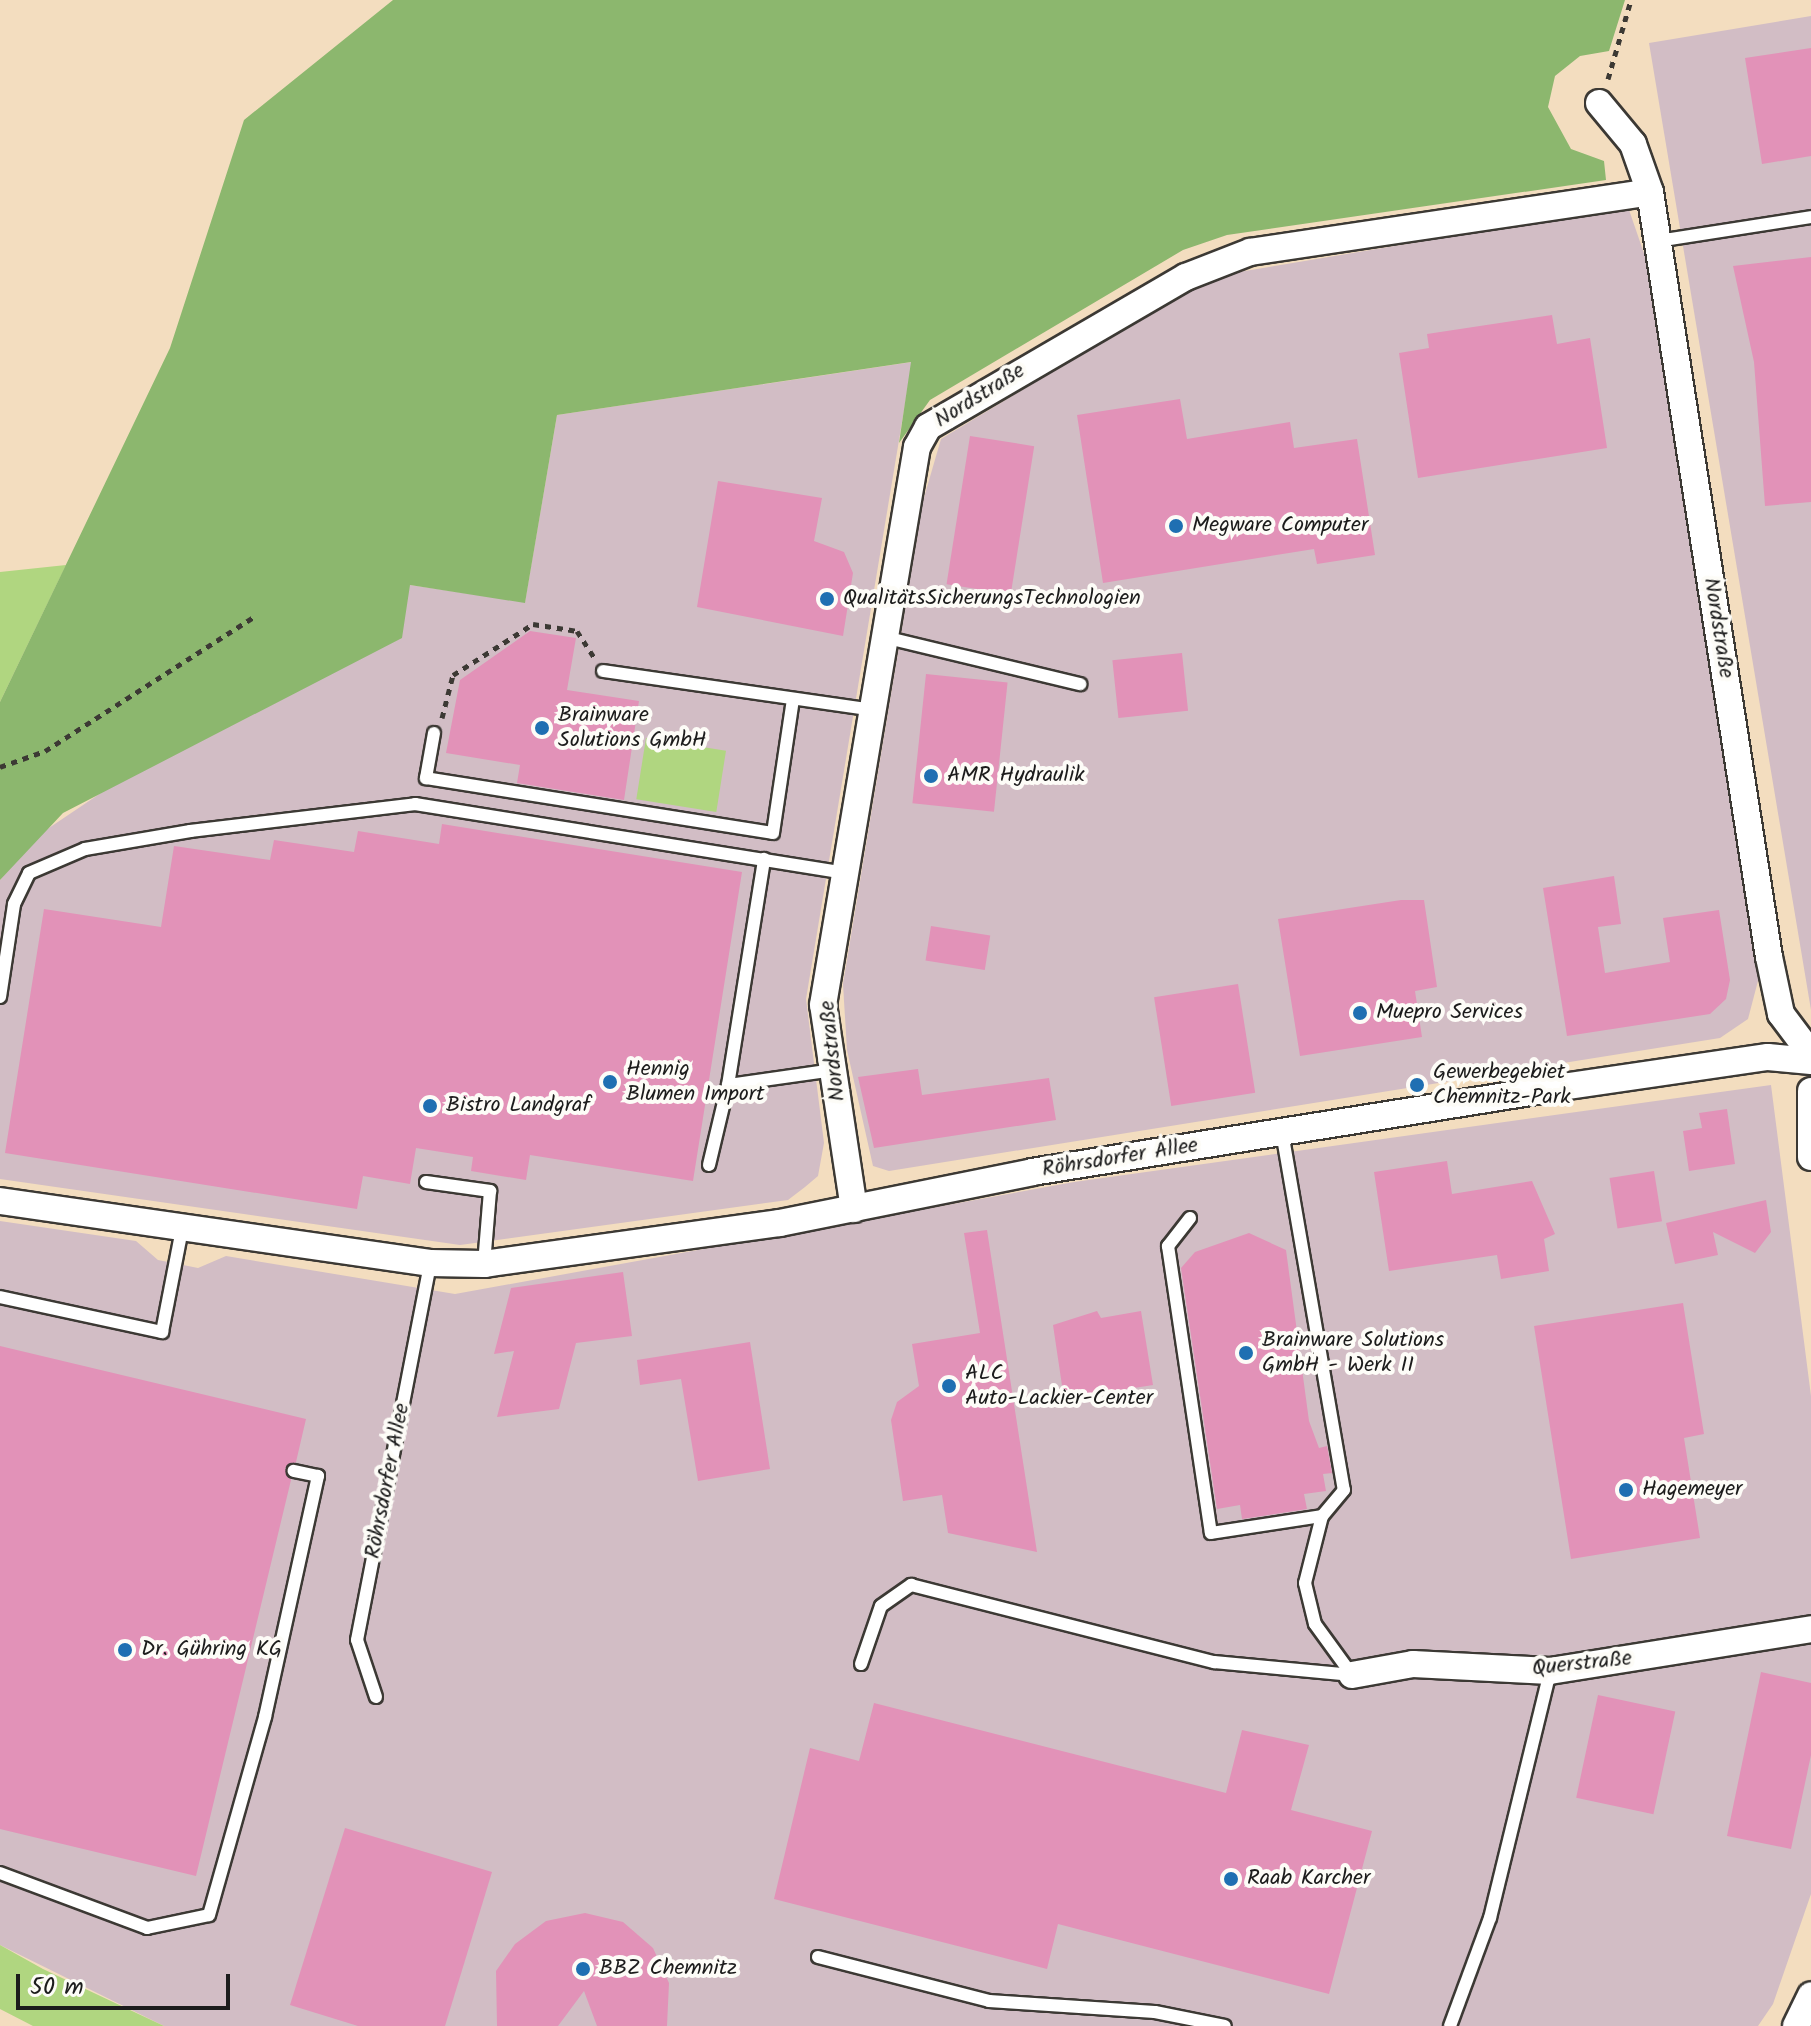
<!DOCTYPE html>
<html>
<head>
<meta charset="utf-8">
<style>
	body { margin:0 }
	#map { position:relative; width:1811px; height:2026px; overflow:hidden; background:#f3ddbf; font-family:Kalam,sans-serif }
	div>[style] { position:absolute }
	.industrial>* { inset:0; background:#d2bdc5 }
	.green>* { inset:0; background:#b0d680; transform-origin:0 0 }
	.forest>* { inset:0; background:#8cb76e }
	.building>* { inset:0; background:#e292b8; transform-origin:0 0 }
	.path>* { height:5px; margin-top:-2.5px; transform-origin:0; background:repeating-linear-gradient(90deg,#3c3934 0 6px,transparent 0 12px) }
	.roads { filter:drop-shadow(2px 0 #3c3934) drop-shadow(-2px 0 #3c3934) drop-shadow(0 2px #3c3934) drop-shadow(0 -2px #3c3934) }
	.lane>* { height:12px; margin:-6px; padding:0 6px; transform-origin:6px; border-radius:6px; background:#fff }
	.street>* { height:26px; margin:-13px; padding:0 13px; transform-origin:13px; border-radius:13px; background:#fff }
	.dots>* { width:22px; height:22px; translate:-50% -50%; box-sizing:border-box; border:4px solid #fdfcf7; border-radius:50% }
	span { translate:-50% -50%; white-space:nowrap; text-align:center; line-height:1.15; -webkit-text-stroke:8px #fdfcf7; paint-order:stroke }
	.street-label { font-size:22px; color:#1c1c1c }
	.poi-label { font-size:22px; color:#1c1c1c }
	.left { translate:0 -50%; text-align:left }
	.scale { position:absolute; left:16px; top:1974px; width:214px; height:36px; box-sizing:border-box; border:4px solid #1c1c1c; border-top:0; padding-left:10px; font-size:24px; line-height:28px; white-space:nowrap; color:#1c1c1c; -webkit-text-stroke:6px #fdfcf7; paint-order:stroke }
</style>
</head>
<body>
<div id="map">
	<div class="industrial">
		<div style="clip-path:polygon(1811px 16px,1811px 1010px,1649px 43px)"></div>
		<div style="clip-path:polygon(1628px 207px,1647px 262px,1759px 977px,1748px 1019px,1720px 1038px,889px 1171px,873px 1166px,847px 1050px,843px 984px,923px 501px,941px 439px,1209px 277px)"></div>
		<div style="clip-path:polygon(912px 362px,806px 999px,824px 1143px,818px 1176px,805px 1187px,788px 1200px,460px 1245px,0 1179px,0 880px,37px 836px,410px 585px,525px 602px,557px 415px)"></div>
		<div style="clip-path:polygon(1771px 1085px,1811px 1396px,1811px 1894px,1773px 2004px,1758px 2026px,164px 2026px,0 1945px,0 1221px,136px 1241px,158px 1260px,198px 1268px,226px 1256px,455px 1294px,1074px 1182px)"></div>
	</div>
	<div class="green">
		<div style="clip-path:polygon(66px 565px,0 702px,0 572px)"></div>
		<div style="left:646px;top:738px;width:81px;height:62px;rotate:9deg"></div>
		<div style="clip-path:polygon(0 1945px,43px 1969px,164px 2026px,33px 2026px,0 2009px)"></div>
	</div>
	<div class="forest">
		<div style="clip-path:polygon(393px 0,1625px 0,1609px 51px,1580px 56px,1555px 76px,1548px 107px,1571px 149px,1604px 161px,1606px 180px,1227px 235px,1183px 250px,930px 400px,899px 443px,911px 362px,557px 415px,525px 603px,410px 585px,402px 638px,63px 813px,0 880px,0 702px,170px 348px,244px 120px)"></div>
	</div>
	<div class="building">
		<div style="clip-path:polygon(1811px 48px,1811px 156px,1762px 164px,1745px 58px)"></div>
		<div style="clip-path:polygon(1811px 257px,1811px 502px,1765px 506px,1754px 362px,1733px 266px)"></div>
		<div style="clip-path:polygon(1552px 315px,1557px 344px,1590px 338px,1607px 448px,1418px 478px,1399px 353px,1429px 348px,1427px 334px)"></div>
		<div style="clip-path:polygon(1180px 399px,1187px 439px,1290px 422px,1294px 448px,1357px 439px,1375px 555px,1317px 564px,1314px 549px,1103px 583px,1077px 415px)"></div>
		<div style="left:970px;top:436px;width:65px;height:150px;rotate:9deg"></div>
		<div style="clip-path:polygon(718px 481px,822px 498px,814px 541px,844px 552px,853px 573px,843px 636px,697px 607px)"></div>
		<div style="clip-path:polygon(530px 631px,576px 638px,567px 690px,639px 701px,624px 800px,517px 783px,520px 765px,446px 753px,460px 680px)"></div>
		<div style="left:1182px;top:653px;width:58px;height:70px;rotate:84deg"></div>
		<div style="left:926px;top:674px;width:82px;height:130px;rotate:6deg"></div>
		<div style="clip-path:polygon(442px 824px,742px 872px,693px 1181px,530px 1155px,526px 1180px,471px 1171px,473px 1157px,416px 1148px,410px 1184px,363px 1176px,357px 1209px,5px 1153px,44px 909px,161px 927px,174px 846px,270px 860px,274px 840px,354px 852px,358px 831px,439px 844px)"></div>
		<div style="clip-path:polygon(1614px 876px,1621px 924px,1598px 927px,1605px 973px,1670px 962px,1663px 918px,1719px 910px,1730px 980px,1726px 999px,1710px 1014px,1567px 1036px,1543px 888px)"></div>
		<div style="clip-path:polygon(1401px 900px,1424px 900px,1437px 987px,1415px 991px,1422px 1037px,1300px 1056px,1278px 919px)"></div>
		<div style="left:931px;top:926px;width:60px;height:35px;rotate:9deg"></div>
		<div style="left:1238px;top:984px;width:110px;height:85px;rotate:81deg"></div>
		<div style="clip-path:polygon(918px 1069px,922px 1095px,1049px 1078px,1056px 1120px,874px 1148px,858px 1077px)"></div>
		<div style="clip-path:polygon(1727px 1109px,1735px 1164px,1689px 1171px,1683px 1131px,1702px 1128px,1699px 1113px)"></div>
		<div style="clip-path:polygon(1447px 1161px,1452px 1194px,1532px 1181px,1555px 1234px,1544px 1239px,1549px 1271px,1501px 1279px,1497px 1255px,1389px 1271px,1374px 1172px)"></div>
		<div style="left:1654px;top:1171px;width:51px;height:45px;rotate:81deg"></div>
		<div style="clip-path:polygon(1766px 1200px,1771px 1232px,1755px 1253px,1713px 1232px,1718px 1255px,1675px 1264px,1666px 1223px)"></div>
		<div style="clip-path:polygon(987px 1230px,1000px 1314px,1037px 1552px,948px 1533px,942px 1495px,903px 1501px,891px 1420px,897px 1402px,919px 1386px,912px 1344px,980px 1333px,964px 1233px)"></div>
		<div style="clip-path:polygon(1249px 1233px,1286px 1250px,1309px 1421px,1319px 1448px,1327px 1446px,1332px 1473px,1323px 1474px,1326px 1491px,1304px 1494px,1307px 1509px,1242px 1519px,1240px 1505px,1217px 1509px,1181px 1268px,1195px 1252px)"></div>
		<div style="clip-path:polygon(623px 1272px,632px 1336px,576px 1343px,559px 1409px,497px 1417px,514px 1351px,494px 1354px,511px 1288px)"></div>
		<div style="clip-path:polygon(1683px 1303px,1704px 1434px,1684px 1438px,1700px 1538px,1571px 1559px,1534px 1326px)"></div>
		<div style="clip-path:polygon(1097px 1311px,1101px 1318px,1141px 1311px,1153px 1385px,1064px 1399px,1053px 1325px)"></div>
		<div style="clip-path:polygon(750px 1342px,770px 1469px,698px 1481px,681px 1379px,640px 1385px,637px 1360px)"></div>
		<div style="clip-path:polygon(0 1346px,306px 1419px,296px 1462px,285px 1468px,291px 1480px,196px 1876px,0 1829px)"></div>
		<div style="clip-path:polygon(1761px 1672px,1811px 1683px,1811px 1755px,1791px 1849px,1727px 1836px)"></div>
		<div style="left:1598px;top:1695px;width:79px;height:105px;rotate:12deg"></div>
		<div style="clip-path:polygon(874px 1703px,1226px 1793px,1242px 1730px,1309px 1745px,1291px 1810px,1372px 1831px,1329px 1994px,1058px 1924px,1047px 1969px,774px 1899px,810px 1748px,859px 1761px)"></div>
		<div style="clip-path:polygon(345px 1828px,492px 1872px,445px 2026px,358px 2026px,290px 2005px)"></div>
		<div style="clip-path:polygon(585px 1913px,623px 1922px,653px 1948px,669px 1983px,667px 2026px,597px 2026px,584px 1991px,558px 2026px,497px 2026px,496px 1971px,515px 1944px,546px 1921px)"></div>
	</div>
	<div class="path">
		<div style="left:1608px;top:79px;width:82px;rotate:-73.8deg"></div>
		<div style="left:442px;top:718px;width:44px;rotate:-75.7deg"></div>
		<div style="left:453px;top:675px;width:95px;rotate:-32.5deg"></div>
		<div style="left:533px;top:624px;width:45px;rotate:9deg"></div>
		<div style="left:577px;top:631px;width:31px;rotate:57deg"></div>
		<div style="left:0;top:767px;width:48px;rotate:-19.6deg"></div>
		<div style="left:45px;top:751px;width:250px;rotate:-32.7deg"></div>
	</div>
	<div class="roads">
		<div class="lane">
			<div style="left:1658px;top:241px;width:155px;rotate:-8.9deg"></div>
			<div style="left:884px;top:637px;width:202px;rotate:13.5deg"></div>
			<div style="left:603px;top:671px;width:272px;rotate:8.2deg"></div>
			<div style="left:434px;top:733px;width:46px;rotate:100.1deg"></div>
			<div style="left:426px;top:778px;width:351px;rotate:9deg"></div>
			<div style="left:773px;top:833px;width:135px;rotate:-81.5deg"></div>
			<div style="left:0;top:997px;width:94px;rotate:-81.4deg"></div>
			<div style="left:14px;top:904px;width:34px;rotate:-64deg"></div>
			<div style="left:29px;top:873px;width:61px;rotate:-23.2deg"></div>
			<div style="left:85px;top:849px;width:107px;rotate:-9.7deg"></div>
			<div style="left:190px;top:831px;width:227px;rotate:-6.8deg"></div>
			<div style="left:415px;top:804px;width:436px;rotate:9.1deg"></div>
			<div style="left:728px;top:1085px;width:229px;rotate:-80.9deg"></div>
			<div style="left:1282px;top:1132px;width:363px;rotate:80.2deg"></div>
			<div style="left:1344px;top:1490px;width:34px;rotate:130deg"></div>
			<div style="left:1322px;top:1516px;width:69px;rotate:104.2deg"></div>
			<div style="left:1305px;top:1583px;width:42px;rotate:76.3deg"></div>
			<div style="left:1315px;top:1624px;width:63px;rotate:54deg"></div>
			<div style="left:709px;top:1165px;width:82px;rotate:-76.6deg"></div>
			<div style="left:728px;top:1085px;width:106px;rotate:-8.1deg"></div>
			<div style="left:426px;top:1182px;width:65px;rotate:8deg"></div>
			<div style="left:490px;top:1191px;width:73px;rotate:94.7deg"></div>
			<div style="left:1190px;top:1218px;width:36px;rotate:128deg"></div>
			<div style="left:1168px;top:1246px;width:290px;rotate:81.5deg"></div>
			<div style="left:1211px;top:1533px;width:112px;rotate:-8.7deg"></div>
			<div style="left:0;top:1297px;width:166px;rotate:12.2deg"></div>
			<div style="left:162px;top:1332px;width:105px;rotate:-79deg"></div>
			<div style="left:861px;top:1664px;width:61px;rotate:-71deg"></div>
			<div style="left:881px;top:1606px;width:37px;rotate:-35deg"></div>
			<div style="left:911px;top:1585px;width:313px;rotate:14.3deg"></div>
			<div style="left:1214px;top:1662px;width:139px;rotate:5.4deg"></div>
			<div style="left:376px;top:1697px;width:60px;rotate:-108.4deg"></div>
			<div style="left:357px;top:1640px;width:384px;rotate:-79deg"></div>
			<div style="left:0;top:1873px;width:157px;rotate:20.5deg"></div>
			<div style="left:147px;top:1928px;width:63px;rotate:-11.8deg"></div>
			<div style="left:209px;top:1915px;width:206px;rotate:-74.2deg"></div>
			<div style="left:265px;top:1717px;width:247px;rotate:-77.6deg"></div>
			<div style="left:318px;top:1476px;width:25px;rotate:-168deg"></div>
			<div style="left:818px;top:1957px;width:177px;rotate:14.4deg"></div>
			<div style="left:989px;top:2001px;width:166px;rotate:3.8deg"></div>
			<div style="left:1155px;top:2012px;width:71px;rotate:11.3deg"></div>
			<div style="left:1450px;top:2026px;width:115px;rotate:-69.7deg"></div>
			<div style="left:1490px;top:1918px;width:254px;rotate:-76.3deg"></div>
		</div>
		<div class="street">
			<div style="left:1599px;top:103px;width:53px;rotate:50.3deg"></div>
			<div style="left:1633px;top:144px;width:51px;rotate:70.5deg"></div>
			<div style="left:1650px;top:192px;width:774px;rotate:81.16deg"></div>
			<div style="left:1769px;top:957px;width:58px;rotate:78.1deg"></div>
			<div style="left:1781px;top:1014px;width:50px;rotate:53.1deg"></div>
			<div style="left:1811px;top:1091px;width:66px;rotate:90deg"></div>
			<div style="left:0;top:1201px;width:434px;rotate:8.2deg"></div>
			<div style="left:430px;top:1263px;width:54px;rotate:1.1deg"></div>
			<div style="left:484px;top:1264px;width:299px;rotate:-7.9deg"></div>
			<div style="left:780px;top:1223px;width:257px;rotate:-11.4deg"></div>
			<div style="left:1032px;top:1172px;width:530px;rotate:-9.12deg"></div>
			<div style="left:1555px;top:1088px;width:215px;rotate:-8.3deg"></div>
			<div style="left:1768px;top:1057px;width:43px;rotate:5.3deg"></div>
			<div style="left:854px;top:1209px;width:206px;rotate:-98.6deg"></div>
			<div style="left:823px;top:1005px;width:566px;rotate:-80.44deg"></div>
			<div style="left:917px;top:447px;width:23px;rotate:-61deg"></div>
			<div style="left:928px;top:427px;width:298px;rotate:-30.2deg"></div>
			<div style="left:1186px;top:277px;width:69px;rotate:-21.3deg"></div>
			<div style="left:1250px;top:252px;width:404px;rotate:-8.5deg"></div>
			<div style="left:1352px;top:1675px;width:62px;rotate:-10.2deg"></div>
			<div style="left:1413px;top:1664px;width:137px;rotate:2.9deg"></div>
			<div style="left:1550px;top:1671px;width:264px;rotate:-9.1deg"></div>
			<div style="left:1796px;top:2026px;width:34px;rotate:-64deg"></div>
		</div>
	</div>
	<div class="dots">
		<div style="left:1176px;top:526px;background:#1f6fb2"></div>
		<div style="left:827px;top:599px;background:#1f6fb2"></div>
		<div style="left:542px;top:728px;background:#1f6fb2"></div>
		<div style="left:931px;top:776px;background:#1f6fb2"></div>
		<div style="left:1360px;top:1013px;background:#1f6fb2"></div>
		<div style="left:610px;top:1082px;background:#1f6fb2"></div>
		<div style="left:1417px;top:1085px;background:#1f6fb2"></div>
		<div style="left:430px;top:1106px;background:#1f6fb2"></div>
		<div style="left:1246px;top:1353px;background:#1f6fb2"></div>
		<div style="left:949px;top:1386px;background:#1f6fb2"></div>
		<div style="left:1626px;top:1490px;background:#1f6fb2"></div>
		<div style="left:125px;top:1650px;background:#1f6fb2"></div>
		<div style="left:1231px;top:1879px;background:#1f6fb2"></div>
		<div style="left:583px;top:1969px;background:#1f6fb2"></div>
	</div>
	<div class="street-label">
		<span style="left:980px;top:396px;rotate:-32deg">Nordstraße</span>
		<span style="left:1718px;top:628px;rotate:81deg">Nordstraße</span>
		<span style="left:833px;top:1051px;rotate:-96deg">Nordstraße</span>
		<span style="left:1120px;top:1158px;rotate:-9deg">Röhrsdorfer Allee</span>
		<span style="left:388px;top:1481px;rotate:-79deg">Röhrsdorfer Allee</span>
		<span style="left:1582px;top:1664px;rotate:-6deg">Querstraße</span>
	</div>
	<div class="poi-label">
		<span class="left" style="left:1192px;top:526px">Megware Computer</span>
		<span class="left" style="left:843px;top:599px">QualitätsSicherungsTechnologien</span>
		<span class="left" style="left:558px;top:728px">Brainware<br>Solutions GmbH</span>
		<span class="left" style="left:947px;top:776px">AMR Hydraulik</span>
		<span class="left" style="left:1376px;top:1013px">Muepro Services</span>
		<span class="left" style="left:626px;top:1082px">Hennig<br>Blumen Import</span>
		<span class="left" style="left:1433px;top:1085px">Gewerbegebiet<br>Chemnitz-Park</span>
		<span class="left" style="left:446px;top:1106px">Bistro Landgraf</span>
		<span class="left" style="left:1262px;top:1353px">Brainware Solutions<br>GmbH - Werk II</span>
		<span class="left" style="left:965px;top:1386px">ALC<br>Auto-Lackier-Center</span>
		<span class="left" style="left:1642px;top:1490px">Hagemeyer</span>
		<span class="left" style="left:141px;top:1650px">Dr. Gühring KG</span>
		<span class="left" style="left:1247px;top:1879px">Raab Karcher</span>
		<span class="left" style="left:599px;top:1969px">BBZ Chemnitz</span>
	</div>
	<div class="scale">50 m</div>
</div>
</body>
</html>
